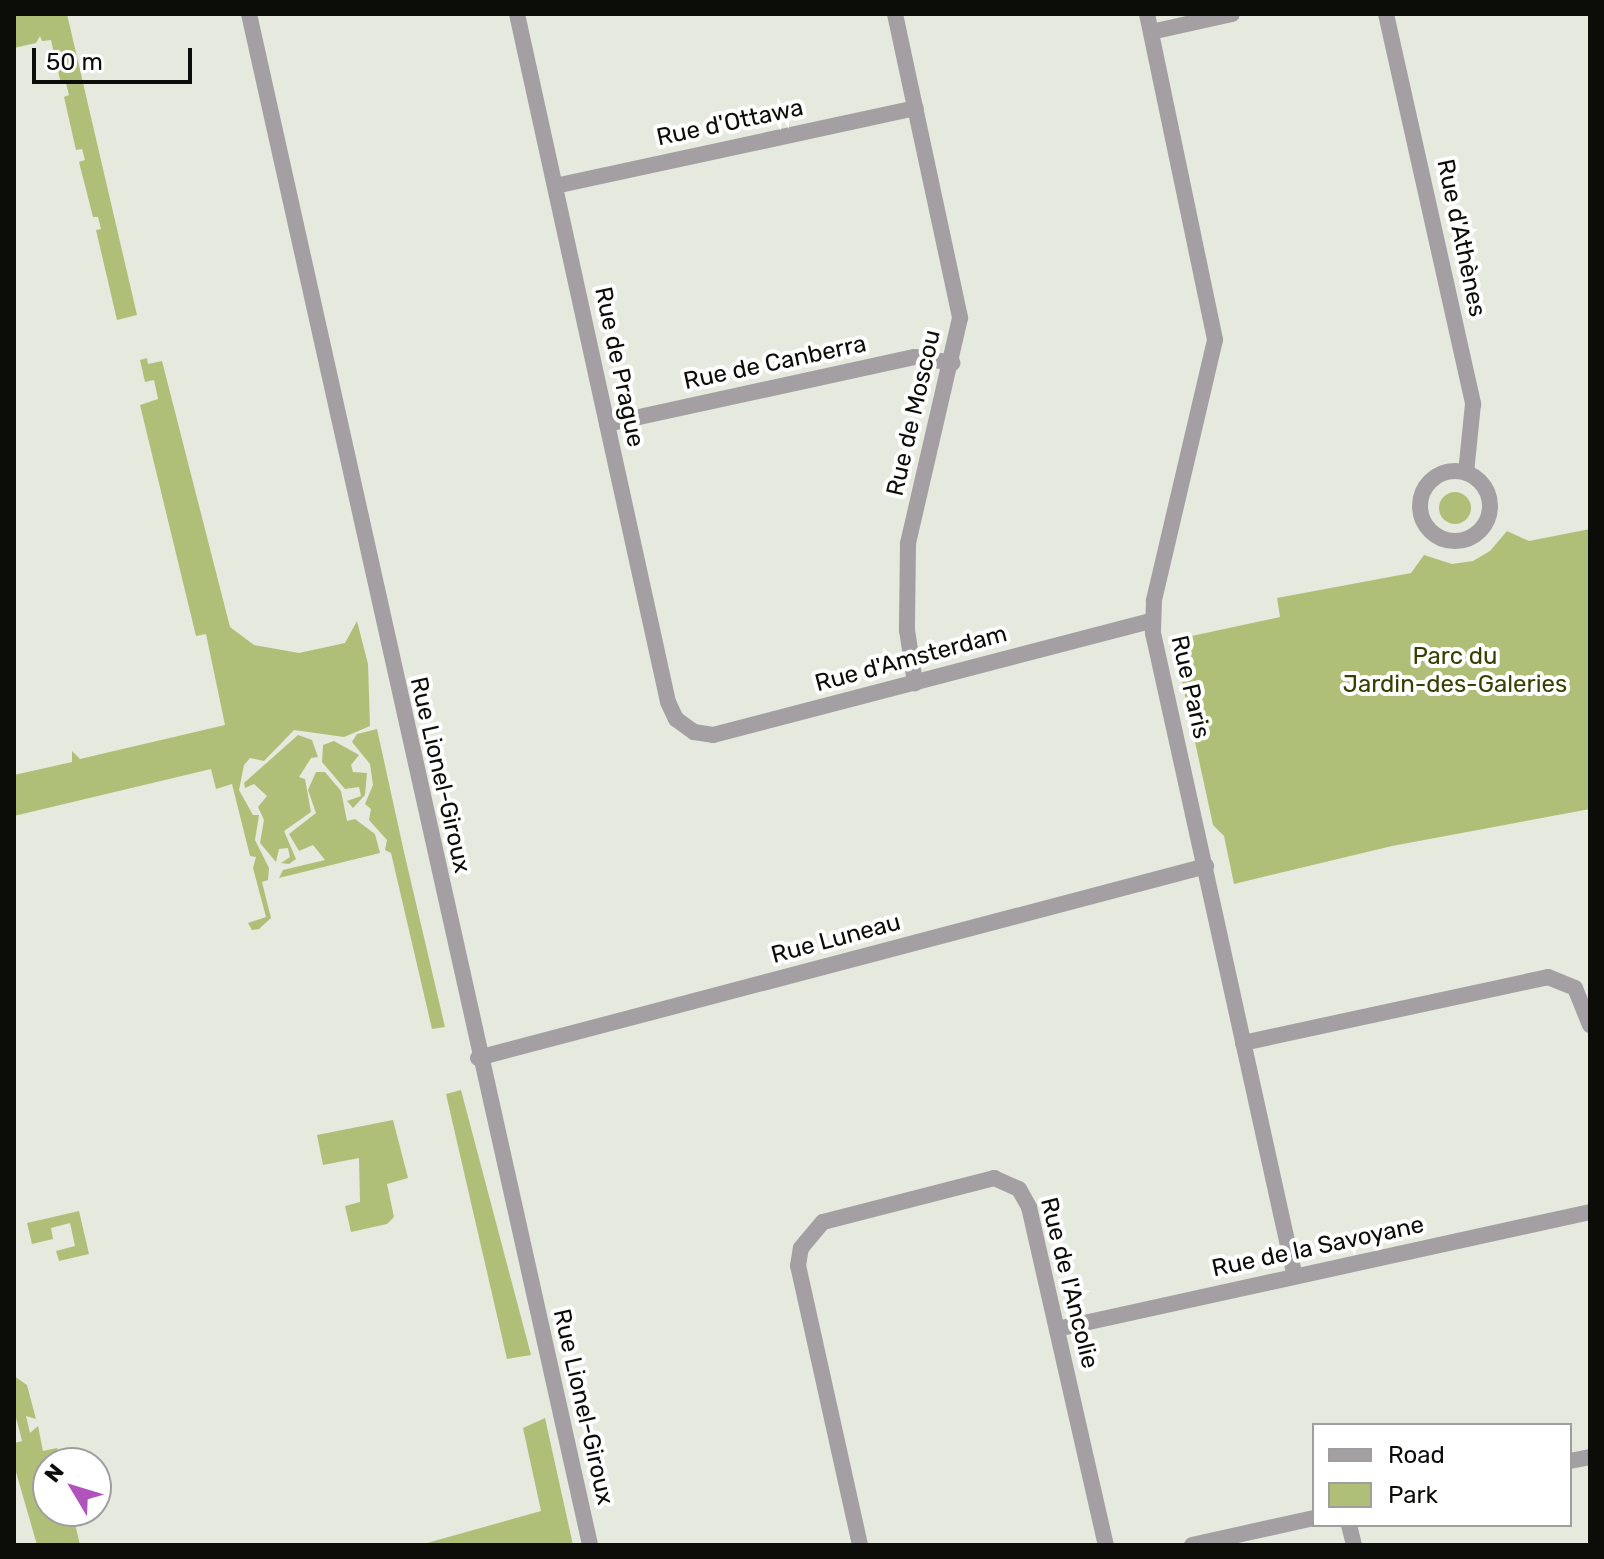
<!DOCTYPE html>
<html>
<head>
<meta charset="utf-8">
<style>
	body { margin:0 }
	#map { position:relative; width:1604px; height:1559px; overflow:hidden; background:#e6e9de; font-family:Rubik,sans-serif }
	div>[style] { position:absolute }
	.green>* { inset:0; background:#afbf77 }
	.round { border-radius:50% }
	.minor>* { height:16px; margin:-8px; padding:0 8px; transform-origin:8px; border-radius:8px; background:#a39fa3 }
	.minor>.ring { margin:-8px; padding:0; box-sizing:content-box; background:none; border:16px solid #a39fa3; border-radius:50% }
	span { translate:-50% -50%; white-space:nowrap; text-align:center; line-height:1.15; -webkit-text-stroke:8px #fff; paint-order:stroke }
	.street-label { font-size:24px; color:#0c0d09 }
	.park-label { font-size:24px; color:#374000 }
	.frame { position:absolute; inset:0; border:16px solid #0c0d09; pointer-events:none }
	.legend { position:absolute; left:1312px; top:1423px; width:260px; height:104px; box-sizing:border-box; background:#fff; border:2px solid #9e9e9d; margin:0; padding:10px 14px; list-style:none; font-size:24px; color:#0c0d09 }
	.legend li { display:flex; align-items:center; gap:16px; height:40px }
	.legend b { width:40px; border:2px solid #9e9e9d }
	.north { position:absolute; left:32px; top:1447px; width:80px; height:80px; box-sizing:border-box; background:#fff; border:2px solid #9e9e9d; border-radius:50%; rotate:308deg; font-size:22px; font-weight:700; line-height:32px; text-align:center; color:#0c0d09 }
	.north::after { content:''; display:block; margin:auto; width:28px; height:36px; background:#b053bd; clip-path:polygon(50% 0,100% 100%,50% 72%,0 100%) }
	.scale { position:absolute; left:32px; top:48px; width:160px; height:36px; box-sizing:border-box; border:4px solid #0c0d09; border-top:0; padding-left:10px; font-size:24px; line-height:28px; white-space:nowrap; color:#0c0d09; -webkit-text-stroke:6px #fff; paint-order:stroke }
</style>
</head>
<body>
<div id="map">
	<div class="green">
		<div style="clip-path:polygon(14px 14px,67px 14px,137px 315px,117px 320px,96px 230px,101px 229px,98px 217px,93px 217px,79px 162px,85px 160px,82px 149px,76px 150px,64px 97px,69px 95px,66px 83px,61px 84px,51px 40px,42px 41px,40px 36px,36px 43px,14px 48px)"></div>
		<div style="clip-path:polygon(147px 358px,148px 364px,162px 361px,230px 627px,254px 645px,299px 653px,345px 643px,357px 621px,368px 664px,370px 726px,344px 737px,294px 730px,264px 761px,250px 758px,244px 765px,239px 790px,253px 815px,259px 815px,255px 840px,269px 868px,268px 880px,262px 882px,271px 918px,259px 929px,252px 930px,248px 923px,266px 917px,253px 868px,256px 857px,250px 856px,232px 784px,216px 789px,211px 769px,14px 816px,14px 775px,72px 762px,72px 751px,80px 759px,225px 725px,206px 634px,196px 636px,140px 405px,158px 399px,154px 380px,145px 382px,140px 360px)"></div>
		<div class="round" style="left:1439px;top:492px;width:32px;height:32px"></div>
		<div style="clip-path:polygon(1590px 529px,1590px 809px,1392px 846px,1234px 884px,1224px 836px,1213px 825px,1173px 640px,1280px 617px,1277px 598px,1411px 573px,1424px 555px,1452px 564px,1473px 561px,1490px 551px,1507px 531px,1529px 541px)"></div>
		<div style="clip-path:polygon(377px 729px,404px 852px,445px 1027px,432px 1029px,391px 853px,385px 850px,387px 840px,369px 820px,371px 809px,365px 804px,373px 785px,370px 764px,352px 742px,357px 734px)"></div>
		<div style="clip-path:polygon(298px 735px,312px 740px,318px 757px,311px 758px,299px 777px,305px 779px,311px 812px,284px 831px,296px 859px,289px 864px,281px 863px,290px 857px,288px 848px,279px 849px,276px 862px,260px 843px,264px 820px,258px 807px,267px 796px,254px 784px,245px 788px,244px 783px)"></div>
		<div style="clip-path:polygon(334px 741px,359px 755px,351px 765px,353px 772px,367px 773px,365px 795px,353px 808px,347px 801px,361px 796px,359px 787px,345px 789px,322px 762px,323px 745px)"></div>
		<div style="clip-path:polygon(316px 772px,325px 772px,341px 791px,347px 821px,355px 819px,375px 834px,380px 853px,279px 878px,283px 870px,325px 860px,313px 845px,299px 851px,289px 834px,316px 813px,308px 790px)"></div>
		<div style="clip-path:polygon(461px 1090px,531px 1355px,507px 1359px,446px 1094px)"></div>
		<div style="clip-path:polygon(393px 1120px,408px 1178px,387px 1184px,394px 1217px,387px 1224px,351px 1232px,345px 1206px,360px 1202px,359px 1158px,323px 1165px,317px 1135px)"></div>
		<div style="clip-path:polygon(79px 1211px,89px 1254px,59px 1261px,56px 1251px,75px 1246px,70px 1223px,51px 1228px,53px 1239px,32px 1244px,27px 1223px)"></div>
		<div style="clip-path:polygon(14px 1376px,27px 1385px,36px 1419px,26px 1416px,30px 1433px,38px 1426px,43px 1451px,57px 1448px,61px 1463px,48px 1463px,48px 1511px,72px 1511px,80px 1545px,37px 1545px,14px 1465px,14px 1443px,22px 1441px,14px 1410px)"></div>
		<div style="clip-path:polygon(545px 1418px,573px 1545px,420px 1545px,541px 1511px,523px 1428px)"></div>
	</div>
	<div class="minor">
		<div style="left:249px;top:14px;width:1569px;rotate:77.44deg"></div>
		<div style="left:517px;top:14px;width:704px;rotate:77.62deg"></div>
		<div style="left:668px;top:702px;width:19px;rotate:65deg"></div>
		<div style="left:676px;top:719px;width:22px;rotate:36deg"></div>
		<div style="left:694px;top:732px;width:19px;rotate:9deg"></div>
		<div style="left:713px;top:735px;width:454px;rotate:-14.6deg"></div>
		<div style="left:895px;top:14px;width:311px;rotate:77.9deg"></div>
		<div style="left:960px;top:318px;width:232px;rotate:103deg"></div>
		<div style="left:908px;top:544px;width:86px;rotate:90.7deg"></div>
		<div style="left:907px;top:630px;width:54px;rotate:81.4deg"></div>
		<div style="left:1147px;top:14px;width:333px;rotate:78.2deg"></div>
		<div style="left:1215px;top:340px;width:268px;rotate:103.2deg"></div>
		<div style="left:1154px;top:601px;width:32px;rotate:92deg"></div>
		<div style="left:1153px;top:633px;width:659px;rotate:77.57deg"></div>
		<div style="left:1386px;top:14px;width:400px;rotate:77.4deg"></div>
		<div style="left:1473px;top:404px;width:69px;rotate:95.8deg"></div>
		<div style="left:1151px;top:32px;width:83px;rotate:-12.5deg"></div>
		<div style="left:555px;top:186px;width:369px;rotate:-12.2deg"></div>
		<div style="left:607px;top:424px;width:315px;rotate:-12.3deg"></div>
		<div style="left:915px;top:357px;width:38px;rotate:9deg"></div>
		<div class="ring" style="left:1420px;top:471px;width:54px;height:54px"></div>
		<div style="left:1243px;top:1043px;width:312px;rotate:-12.2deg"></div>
		<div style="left:1548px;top:977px;width:29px;rotate:22deg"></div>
		<div style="left:1575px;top:988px;width:40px;rotate:68deg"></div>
		<div style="left:478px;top:1058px;width:753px;rotate:-14.77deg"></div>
		<div style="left:1057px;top:1329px;width:546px;rotate:-12.38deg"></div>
		<div style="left:1570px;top:1461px;width:20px;rotate:-11deg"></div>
		<div style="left:1349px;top:1525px;width:21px;rotate:76deg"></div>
		<div style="left:860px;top:1545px;width:286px;rotate:-102.5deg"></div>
		<div style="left:798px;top:1266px;width:18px;rotate:-81deg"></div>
		<div style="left:801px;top:1248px;width:34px;rotate:-50deg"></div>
		<div style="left:823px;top:1222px;width:177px;rotate:-14.4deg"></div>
		<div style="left:994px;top:1178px;width:27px;rotate:24deg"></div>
		<div style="left:1019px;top:1189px;width:21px;rotate:61deg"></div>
		<div style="left:1029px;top:1207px;width:347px;rotate:77.2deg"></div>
		<div style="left:1192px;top:1545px;width:125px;rotate:-12.5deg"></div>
	</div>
	<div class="street-label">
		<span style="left:730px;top:123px;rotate:-12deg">Rue d'Ottawa</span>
		<span style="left:1461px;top:238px;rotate:78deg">Rue d'Athènes</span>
		<span style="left:775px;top:363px;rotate:-12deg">Rue de Canberra</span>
		<span style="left:619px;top:367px;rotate:78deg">Rue de Prague</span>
		<span style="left:914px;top:413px;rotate:-77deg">Rue de Moscou</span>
		<span style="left:911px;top:659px;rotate:-15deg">Rue d'Amsterdam</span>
		<span style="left:1190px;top:687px;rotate:77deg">Rue Paris</span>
		<span style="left:440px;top:775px;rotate:77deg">Rue Lionel-Giroux</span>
		<span style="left:836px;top:939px;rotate:-15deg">Rue Luneau</span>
		<span style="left:1318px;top:1247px;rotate:-12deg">Rue de la Savoyane</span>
		<span style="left:1069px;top:1283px;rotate:76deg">Rue de l'Ancolie</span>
		<span style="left:583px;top:1407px;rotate:77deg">Rue Lionel-Giroux</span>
	</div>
	<div class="park-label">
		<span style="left:1455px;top:671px">Parc du<br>Jardin-des-Galeries</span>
	</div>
	<div class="frame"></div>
	<ul class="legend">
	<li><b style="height:10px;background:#a39fa3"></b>Road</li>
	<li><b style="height:22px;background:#afbf77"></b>Park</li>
	</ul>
	<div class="north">N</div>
	<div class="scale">50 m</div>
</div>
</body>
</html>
